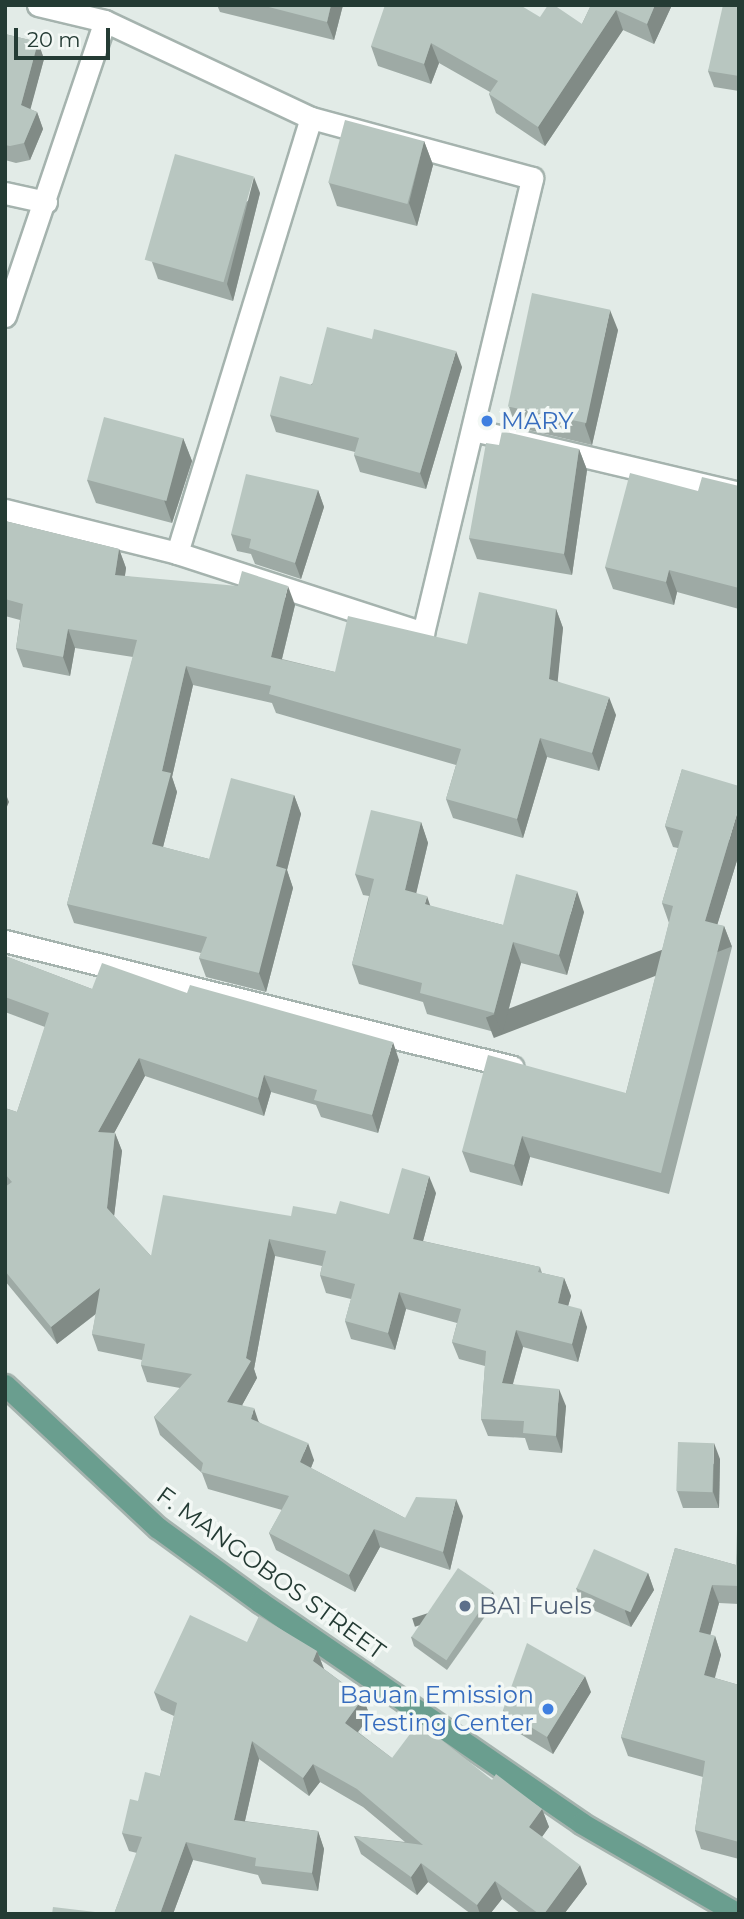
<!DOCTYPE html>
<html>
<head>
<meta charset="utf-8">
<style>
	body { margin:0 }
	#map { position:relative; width:744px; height:1919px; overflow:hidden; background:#e2ebe7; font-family:Montserrat,sans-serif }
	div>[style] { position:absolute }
	.roads { filter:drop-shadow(2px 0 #a5b3ae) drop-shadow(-2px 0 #a5b3ae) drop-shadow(0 2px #a5b3ae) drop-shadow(0 -2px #a5b3ae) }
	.minor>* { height:21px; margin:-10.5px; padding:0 10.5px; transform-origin:10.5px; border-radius:10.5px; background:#fff }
	.major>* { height:21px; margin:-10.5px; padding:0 10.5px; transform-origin:10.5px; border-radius:10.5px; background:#6a9e8f }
	.wall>* { inset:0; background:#9eaaa5 }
	.shaded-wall>* { inset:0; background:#818b86; transform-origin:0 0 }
	.building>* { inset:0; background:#b8c6c0; transform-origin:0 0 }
	.dots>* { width:19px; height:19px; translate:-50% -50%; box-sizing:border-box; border:4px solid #f3f8f5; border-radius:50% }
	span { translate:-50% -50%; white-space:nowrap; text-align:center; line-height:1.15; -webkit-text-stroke:7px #f3f8f5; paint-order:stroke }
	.shop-label { font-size:24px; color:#366cbe }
	.left { translate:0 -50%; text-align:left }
	.right { translate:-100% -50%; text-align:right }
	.street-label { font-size:24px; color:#243b34 }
	.service-label { font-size:24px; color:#4e5e75 }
	.frame { position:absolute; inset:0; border:7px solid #243b34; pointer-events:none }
	.scale { position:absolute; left:14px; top:28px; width:96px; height:32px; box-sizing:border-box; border:4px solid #243b34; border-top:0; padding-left:9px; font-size:21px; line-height:24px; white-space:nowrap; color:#243b34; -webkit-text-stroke:5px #f3f8f5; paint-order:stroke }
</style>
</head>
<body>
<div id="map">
	<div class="roads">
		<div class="minor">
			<div style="left:5px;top:193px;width:42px;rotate:12.4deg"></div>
			<div style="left:5px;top:316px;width:311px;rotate:-71.3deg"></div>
			<div style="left:473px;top:430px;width:273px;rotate:13.3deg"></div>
			<div style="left:5px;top:510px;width:177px;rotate:14deg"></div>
			<div style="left:177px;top:553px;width:259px;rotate:18deg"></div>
			<div style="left:423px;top:633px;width:468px;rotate:-76.5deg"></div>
			<div style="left:532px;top:178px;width:229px;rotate:-164.8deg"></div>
			<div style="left:311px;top:118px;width:228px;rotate:-154.8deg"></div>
			<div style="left:105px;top:21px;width:69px;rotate:-166.6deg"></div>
			<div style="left:177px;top:553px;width:455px;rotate:-72.9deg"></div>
			<div style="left:5px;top:941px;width:523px;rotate:13.93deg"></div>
		</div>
		<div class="major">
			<div style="left:5px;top:1385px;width:209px;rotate:43.1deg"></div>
			<div style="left:158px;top:1528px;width:126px;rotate:36deg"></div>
			<div style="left:260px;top:1602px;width:390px;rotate:34.5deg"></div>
			<div style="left:581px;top:1823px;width:181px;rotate:30.1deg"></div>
		</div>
	</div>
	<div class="wall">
		<div style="clip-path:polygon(217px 5px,343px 5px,334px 40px,220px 12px)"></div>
		<div style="clip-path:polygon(591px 5px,672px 5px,654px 44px,623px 30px,545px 146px,496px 113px,489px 94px,490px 92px,439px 63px,431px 84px,378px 66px,371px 46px,540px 17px,582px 24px)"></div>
		<div style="clip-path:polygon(739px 5px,739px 91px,714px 87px,708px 71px)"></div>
		<div style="clip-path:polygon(5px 34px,38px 42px,44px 59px,30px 109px,37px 112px,43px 129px,30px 160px,16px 163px,5px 160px)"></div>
		<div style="clip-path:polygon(424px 141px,433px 165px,417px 226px,337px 206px,329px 183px)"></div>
		<div style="clip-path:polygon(260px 193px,233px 301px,158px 279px,152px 262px)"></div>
		<div style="clip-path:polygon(618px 330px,592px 445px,516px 427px,509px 407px)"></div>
		<div style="clip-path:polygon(372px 339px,462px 367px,426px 489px,360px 472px,354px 455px,355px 452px,276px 432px,270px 415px)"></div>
		<div style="clip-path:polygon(183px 438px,192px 461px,172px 523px,96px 503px,87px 480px)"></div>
		<div style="clip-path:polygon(499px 445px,579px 449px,587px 470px,572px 575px,477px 559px,469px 538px)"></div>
		<div style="clip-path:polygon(739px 486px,739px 609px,677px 592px,674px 605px,613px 589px,605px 567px,698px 491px)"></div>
		<div style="clip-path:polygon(318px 490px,324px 507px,301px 579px,255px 564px,251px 554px,237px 551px,231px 534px)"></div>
		<div style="clip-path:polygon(5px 521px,119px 549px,126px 568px,125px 576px,295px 605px,282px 659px,335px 672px,467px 644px,556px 609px,563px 628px,557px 681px,616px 715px,599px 771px,547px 757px,523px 838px,453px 818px,446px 799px,456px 765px,276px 713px,272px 703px,193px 685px,172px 777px,177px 792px,163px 847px,209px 859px,294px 795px,301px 814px,287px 870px,293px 888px,266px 992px,206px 977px,199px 958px,201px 953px,74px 923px,67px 904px,133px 657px,75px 648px,70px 676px,23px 667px,16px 648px,20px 620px,5px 616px)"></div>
		<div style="clip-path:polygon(682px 769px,739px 854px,717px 925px,724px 926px,732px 947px,669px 1194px,530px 1157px,522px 1186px,470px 1172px,462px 1151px,626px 1093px,669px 923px,662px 903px,678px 848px,673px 847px,665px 826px)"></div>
		<div style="clip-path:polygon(421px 822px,428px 843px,416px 893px,430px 906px,503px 925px,584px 912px,567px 975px,521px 963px,502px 1034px,427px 1014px,423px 1002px,359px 984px,352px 964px,369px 896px,363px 895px,355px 874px)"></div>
		<div style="clip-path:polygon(5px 956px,92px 989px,187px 993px,399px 1060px,378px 1133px,321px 1117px,316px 1105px,271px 1092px,264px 1116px,145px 1076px,114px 1133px,115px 1133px,122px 1151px,114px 1216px,151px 1256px,291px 1216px,389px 1214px,436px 1193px,423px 1241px,540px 1267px,542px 1273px,564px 1278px,571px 1296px,568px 1306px,587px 1327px,578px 1362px,523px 1347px,513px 1384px,566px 1406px,562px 1453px,529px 1450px,525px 1438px,488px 1436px,481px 1419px,485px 1366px,459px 1359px,452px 1342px,457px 1323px,406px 1309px,395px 1350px,351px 1339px,345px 1321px,351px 1299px,326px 1293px,320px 1275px,322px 1266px,275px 1256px,254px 1369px,257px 1378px,242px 1405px,259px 1422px,314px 1460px,311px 1468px,405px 1518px,463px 1516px,450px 1570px,380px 1547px,355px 1592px,276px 1550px,269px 1533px,282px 1510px,208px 1489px,202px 1473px,160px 1435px,154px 1417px,180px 1388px,147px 1382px,141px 1365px,142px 1360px,98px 1351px,92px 1334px,96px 1314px,57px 1344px,5px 1281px,5px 1187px,7px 1186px,5px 1184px,5px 1108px,17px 1112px,45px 1027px,5px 1012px)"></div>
		<div style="clip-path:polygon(720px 1459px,719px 1508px,683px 1508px,677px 1491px)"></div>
		<div style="clip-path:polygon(739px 1530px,739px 1604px,719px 1603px,710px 1635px,715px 1636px,721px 1655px,715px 1678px,739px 1685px,739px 1859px,701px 1849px,695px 1830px,703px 1777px,628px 1756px,621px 1737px,675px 1548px,736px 1565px)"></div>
		<div style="clip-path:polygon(648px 1573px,654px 1590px,631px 1627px,582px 1605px,576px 1588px)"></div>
		<div style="clip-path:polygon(496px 1601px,447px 1670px,414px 1646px,411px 1637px)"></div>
		<div style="clip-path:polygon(247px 1642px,317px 1651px,324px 1669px,363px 1698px,370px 1716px,358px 1732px,392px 1758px,492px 1780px,542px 1809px,549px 1827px,542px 1837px,587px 1884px,564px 1914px,521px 1914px,502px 1899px,490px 1914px,471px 1914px,428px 1882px,417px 1895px,361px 1854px,354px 1836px,405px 1842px,363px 1807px,320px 1782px,309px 1796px,259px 1759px,245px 1821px,318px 1831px,324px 1849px,318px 1891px,262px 1884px,258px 1875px,193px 1860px,173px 1914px,114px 1914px,137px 1853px,129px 1851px,122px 1833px,138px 1801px,160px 1776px,174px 1716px,161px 1710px,154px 1692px)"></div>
		<div style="clip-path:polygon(591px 1692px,553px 1754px,509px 1727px,503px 1710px)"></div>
	</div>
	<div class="shaded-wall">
		<div style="clip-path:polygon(331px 5px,343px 5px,334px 40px,327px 22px)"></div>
		<div style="clip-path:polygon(655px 5px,672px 5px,654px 44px,647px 24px)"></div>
		<div style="clip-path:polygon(616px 10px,623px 30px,545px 146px,538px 127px)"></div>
		<div style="clip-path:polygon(38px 42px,44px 59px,27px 122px,21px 105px)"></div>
		<div style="clip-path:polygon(431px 43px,439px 63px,431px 84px,424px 64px)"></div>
		<div style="clip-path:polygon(37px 112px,43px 129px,30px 160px,24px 143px)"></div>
		<div style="clip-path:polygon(424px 141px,433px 165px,417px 226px,409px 203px)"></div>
		<div style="clip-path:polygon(254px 177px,260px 193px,233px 301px,227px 284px)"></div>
		<div style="clip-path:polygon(610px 310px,618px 330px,592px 445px,585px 425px)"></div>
		<div style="clip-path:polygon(456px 351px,462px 367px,426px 489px,420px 473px)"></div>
		<div style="clip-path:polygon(183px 438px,192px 461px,172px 523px,164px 500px)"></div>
		<div style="clip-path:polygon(579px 449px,587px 470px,572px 575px,564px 554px)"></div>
		<div style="clip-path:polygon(318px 490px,324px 507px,301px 579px,295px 563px)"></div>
		<div style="clip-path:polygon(119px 549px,126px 568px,122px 594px,115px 575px)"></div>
		<div style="clip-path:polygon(669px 570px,677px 592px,674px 605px,666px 582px)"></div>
		<div style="clip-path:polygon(288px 586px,295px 605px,278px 675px,271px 657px)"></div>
		<div style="clip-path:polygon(556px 609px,563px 628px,556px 698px,549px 679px)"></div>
		<div style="clip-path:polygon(68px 629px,75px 648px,70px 676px,63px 657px)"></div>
		<div style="clip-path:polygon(186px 666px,193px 685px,172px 777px,177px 792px,159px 863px,152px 844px,162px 771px)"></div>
		<div style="clip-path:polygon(609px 697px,616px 715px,599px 771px,592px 753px)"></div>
		<div style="clip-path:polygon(540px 738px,547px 757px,523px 838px,517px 819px)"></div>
		<div style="clip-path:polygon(5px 792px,9px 802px,5px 811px)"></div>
		<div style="clip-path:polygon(294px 795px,301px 814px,287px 870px,293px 888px,266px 992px,259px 973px,276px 866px)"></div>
		<div style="clip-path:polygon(739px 807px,739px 854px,712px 942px,705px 921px)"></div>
		<div style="clip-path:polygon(421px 822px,428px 843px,412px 911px,405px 890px)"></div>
		<div style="clip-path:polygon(577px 891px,584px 912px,567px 975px,559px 955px)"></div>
		<div style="clip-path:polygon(427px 896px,434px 917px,425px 904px)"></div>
		<div style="left:724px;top:926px;width:22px;height:255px;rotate:69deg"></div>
		<div style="clip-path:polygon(513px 942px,521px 963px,502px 1034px,494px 1013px)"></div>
		<div style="clip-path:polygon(393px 1042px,399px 1060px,378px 1133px,372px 1115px)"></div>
		<div style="clip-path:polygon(139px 1058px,145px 1076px,105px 1150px,98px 1132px)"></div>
		<div style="clip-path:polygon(264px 1075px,271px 1092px,264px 1116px,258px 1098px)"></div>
		<div style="clip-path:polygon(115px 1133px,122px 1151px,113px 1225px,107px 1208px)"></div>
		<div style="clip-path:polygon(522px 1136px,530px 1157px,522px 1186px,514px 1165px)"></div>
		<div style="clip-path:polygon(429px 1176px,436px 1193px,419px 1256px,413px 1239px)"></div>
		<div style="clip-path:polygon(269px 1239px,275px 1256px,254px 1369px,257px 1378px,234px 1420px,227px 1402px,246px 1358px)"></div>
		<div style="clip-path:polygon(564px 1278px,571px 1296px,564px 1320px,558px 1303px)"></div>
		<div style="clip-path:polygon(100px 1288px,107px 1305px,57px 1344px,51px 1327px)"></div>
		<div style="clip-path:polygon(399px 1292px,406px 1309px,395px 1350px,388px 1333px)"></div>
		<div style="clip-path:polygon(581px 1309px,587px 1327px,578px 1362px,572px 1344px)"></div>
		<div style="clip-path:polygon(516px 1330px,523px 1347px,508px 1401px,502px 1383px)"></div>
		<div style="clip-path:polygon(559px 1389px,566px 1406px,562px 1453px,556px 1436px)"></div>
		<div style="clip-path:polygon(254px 1408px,260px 1426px,251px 1419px)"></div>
		<div style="clip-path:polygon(308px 1443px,314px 1460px,306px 1480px,300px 1462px)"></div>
		<div style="clip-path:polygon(714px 1443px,720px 1459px,719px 1508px,713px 1492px)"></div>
		<div style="clip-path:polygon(456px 1499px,463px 1516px,450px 1570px,443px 1552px)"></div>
		<div style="clip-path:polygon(374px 1529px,380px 1547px,355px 1592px,349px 1575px)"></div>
		<div style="clip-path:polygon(648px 1573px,654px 1590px,631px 1627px,625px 1611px)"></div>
		<div style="clip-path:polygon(712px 1585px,719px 1603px,706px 1651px,699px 1632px)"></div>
		<div style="left:493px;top:1592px;width:9px;height:85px;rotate:72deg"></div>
		<div style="clip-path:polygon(715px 1636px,721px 1655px,710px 1694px,704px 1675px)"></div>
		<div style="clip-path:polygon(317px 1651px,324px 1669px,313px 1661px)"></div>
		<div style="clip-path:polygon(585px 1676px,591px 1692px,553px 1754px,547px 1737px)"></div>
		<div style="clip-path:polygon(363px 1698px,370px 1716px,351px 1741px,345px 1723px)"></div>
		<div style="clip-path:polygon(252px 1741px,259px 1759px,241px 1838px,234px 1820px)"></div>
		<div style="clip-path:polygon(313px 1764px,320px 1782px,309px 1796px,303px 1778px)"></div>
		<div style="clip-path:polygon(542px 1809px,549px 1827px,536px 1845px,529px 1827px)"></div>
		<div style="clip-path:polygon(318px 1831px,324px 1849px,318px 1891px,312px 1873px)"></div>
		<div style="clip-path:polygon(186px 1842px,193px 1860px,173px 1914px,160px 1914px)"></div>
		<div style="clip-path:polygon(421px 1863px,428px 1882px,417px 1895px,411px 1877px)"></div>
		<div style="clip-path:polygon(580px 1865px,587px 1884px,564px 1914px,544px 1914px)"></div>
		<div style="clip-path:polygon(495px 1881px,502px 1899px,490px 1914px,480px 1914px,477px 1905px)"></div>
	</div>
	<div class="building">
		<div style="clip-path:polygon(261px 5px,331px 5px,327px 22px)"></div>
		<div style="clip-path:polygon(385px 5px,520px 5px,540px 17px,548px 5px,554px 5px,582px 24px,591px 5px,655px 5px,647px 24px,616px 10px,538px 127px,489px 94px,498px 81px,431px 43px,424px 64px,371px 46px)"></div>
		<div style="clip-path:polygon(723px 5px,739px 5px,739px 76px,708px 71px)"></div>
		<div style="clip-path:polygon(5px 34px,38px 42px,21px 105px,37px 112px,24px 143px,10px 146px,5px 145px)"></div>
		<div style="left:345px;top:120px;width:82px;height:65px;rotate:15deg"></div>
		<div style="left:175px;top:154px;width:82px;height:110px;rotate:16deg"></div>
		<div style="left:532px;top:293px;width:80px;height:116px;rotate:12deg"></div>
		<div style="clip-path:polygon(327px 327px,372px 339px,374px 329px,456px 351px,420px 473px,354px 455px,359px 438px,270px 415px,280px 376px,312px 385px)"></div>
		<div style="left:104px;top:417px;width:82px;height:65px;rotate:15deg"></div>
		<div style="clip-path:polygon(502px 431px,579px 449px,564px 554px,469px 538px,486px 443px,499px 445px)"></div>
		<div style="clip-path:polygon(630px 473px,698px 491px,702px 477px,739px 486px,739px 588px,669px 570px,666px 582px,605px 567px)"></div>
		<div style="clip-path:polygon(246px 474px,318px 490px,295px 563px,249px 548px,251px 539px,231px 534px)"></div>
		<div style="clip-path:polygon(5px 521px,119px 549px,115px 575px,238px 586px,242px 571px,288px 586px,271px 657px,335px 672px,348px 616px,467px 644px,479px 592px,556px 609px,549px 679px,609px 697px,592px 753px,540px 738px,517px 819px,446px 799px,461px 749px,269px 694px,271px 686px,186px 666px,162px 771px,171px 773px,152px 844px,209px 859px,231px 778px,294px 795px,276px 866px,286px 869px,259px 973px,199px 958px,207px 937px,67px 904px,137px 640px,68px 629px,63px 657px,16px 648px,23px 604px,5px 599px)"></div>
		<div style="clip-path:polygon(682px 769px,739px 786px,739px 807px,705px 921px,724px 926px,661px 1173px,522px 1136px,514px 1165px,462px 1151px,488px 1055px,626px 1093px,673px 906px,662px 903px,683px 831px,665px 826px)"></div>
		<div style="clip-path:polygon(371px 810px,421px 822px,405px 890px,427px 896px,425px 904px,503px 925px,516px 874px,577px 891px,559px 955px,513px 942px,494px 1013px,420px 993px,422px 983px,352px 964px,374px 879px,355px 874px)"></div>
		<div style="clip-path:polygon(5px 956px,92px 989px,102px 963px,187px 993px,190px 985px,393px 1042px,372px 1115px,314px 1100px,317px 1090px,264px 1075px,258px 1098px,139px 1058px,98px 1132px,115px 1133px,107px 1208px,151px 1256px,163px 1195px,291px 1216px,293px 1206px,336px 1214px,340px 1201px,389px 1214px,402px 1168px,429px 1176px,413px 1239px,540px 1267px,538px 1272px,564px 1278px,558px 1303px,581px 1309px,572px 1344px,516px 1330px,502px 1383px,559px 1389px,556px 1436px,523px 1433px,524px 1421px,481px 1419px,486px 1351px,452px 1342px,461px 1309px,399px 1292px,388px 1333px,345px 1321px,355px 1284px,320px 1275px,326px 1251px,269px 1239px,246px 1358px,251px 1361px,227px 1402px,254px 1408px,251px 1419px,308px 1443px,300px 1462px,405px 1518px,416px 1497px,456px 1499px,443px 1552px,374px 1529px,349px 1575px,269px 1533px,289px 1496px,201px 1472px,203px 1463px,154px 1417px,192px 1374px,141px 1365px,145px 1344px,92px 1334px,100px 1288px,51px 1327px,5px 1271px,5px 1187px,12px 1182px,5px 1174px,5px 1108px,17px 1112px,49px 1013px,5px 997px)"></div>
		<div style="left:678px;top:1442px;width:36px;height:49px;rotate:2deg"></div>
		<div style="clip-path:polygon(737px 1529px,739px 1530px,739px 1586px,712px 1585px,699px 1632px,715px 1636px,704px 1675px,739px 1685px,739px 1842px,695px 1830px,705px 1761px,621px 1737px,675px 1548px,736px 1565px)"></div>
		<div style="left:594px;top:1549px;width:59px;height:43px;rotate:24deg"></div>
		<div style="left:458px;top:1568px;width:42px;height:83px;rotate:34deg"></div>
		<div style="clip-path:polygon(190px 1615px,247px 1642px,259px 1616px,317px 1651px,313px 1661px,363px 1698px,345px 1723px,392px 1758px,419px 1722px,492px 1780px,496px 1774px,542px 1809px,529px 1827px,580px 1865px,544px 1914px,539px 1914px,495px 1881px,477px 1905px,421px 1863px,411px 1877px,354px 1836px,423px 1845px,357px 1789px,313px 1764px,303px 1778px,252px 1741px,234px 1820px,318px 1831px,312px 1873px,255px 1866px,256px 1858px,186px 1842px,160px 1914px,114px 1914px,142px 1837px,122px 1833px,130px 1799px,138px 1801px,145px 1772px,160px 1776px,177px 1703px,154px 1692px)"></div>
		<div style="clip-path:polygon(527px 1643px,585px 1676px,547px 1737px,503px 1710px)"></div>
		<div style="clip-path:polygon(53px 1907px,112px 1914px,52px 1914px)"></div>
	</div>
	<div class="dots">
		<div style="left:487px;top:421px;background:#3f7fe0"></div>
		<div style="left:465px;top:1606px;background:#5c6f8a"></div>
		<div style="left:548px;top:1709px;background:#3f7fe0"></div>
	</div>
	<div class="shop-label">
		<span class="left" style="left:501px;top:421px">MARY</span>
		<span class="right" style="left:534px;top:1709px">Bauan Emission<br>Testing Center</span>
	</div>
	<div class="street-label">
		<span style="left:271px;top:1573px;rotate:36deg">F. MANGOBOS STREET</span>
	</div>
	<div class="service-label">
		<span class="left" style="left:479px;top:1606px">BA1 Fuels</span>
	</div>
	<div class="frame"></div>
	<div class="scale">20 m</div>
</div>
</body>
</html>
